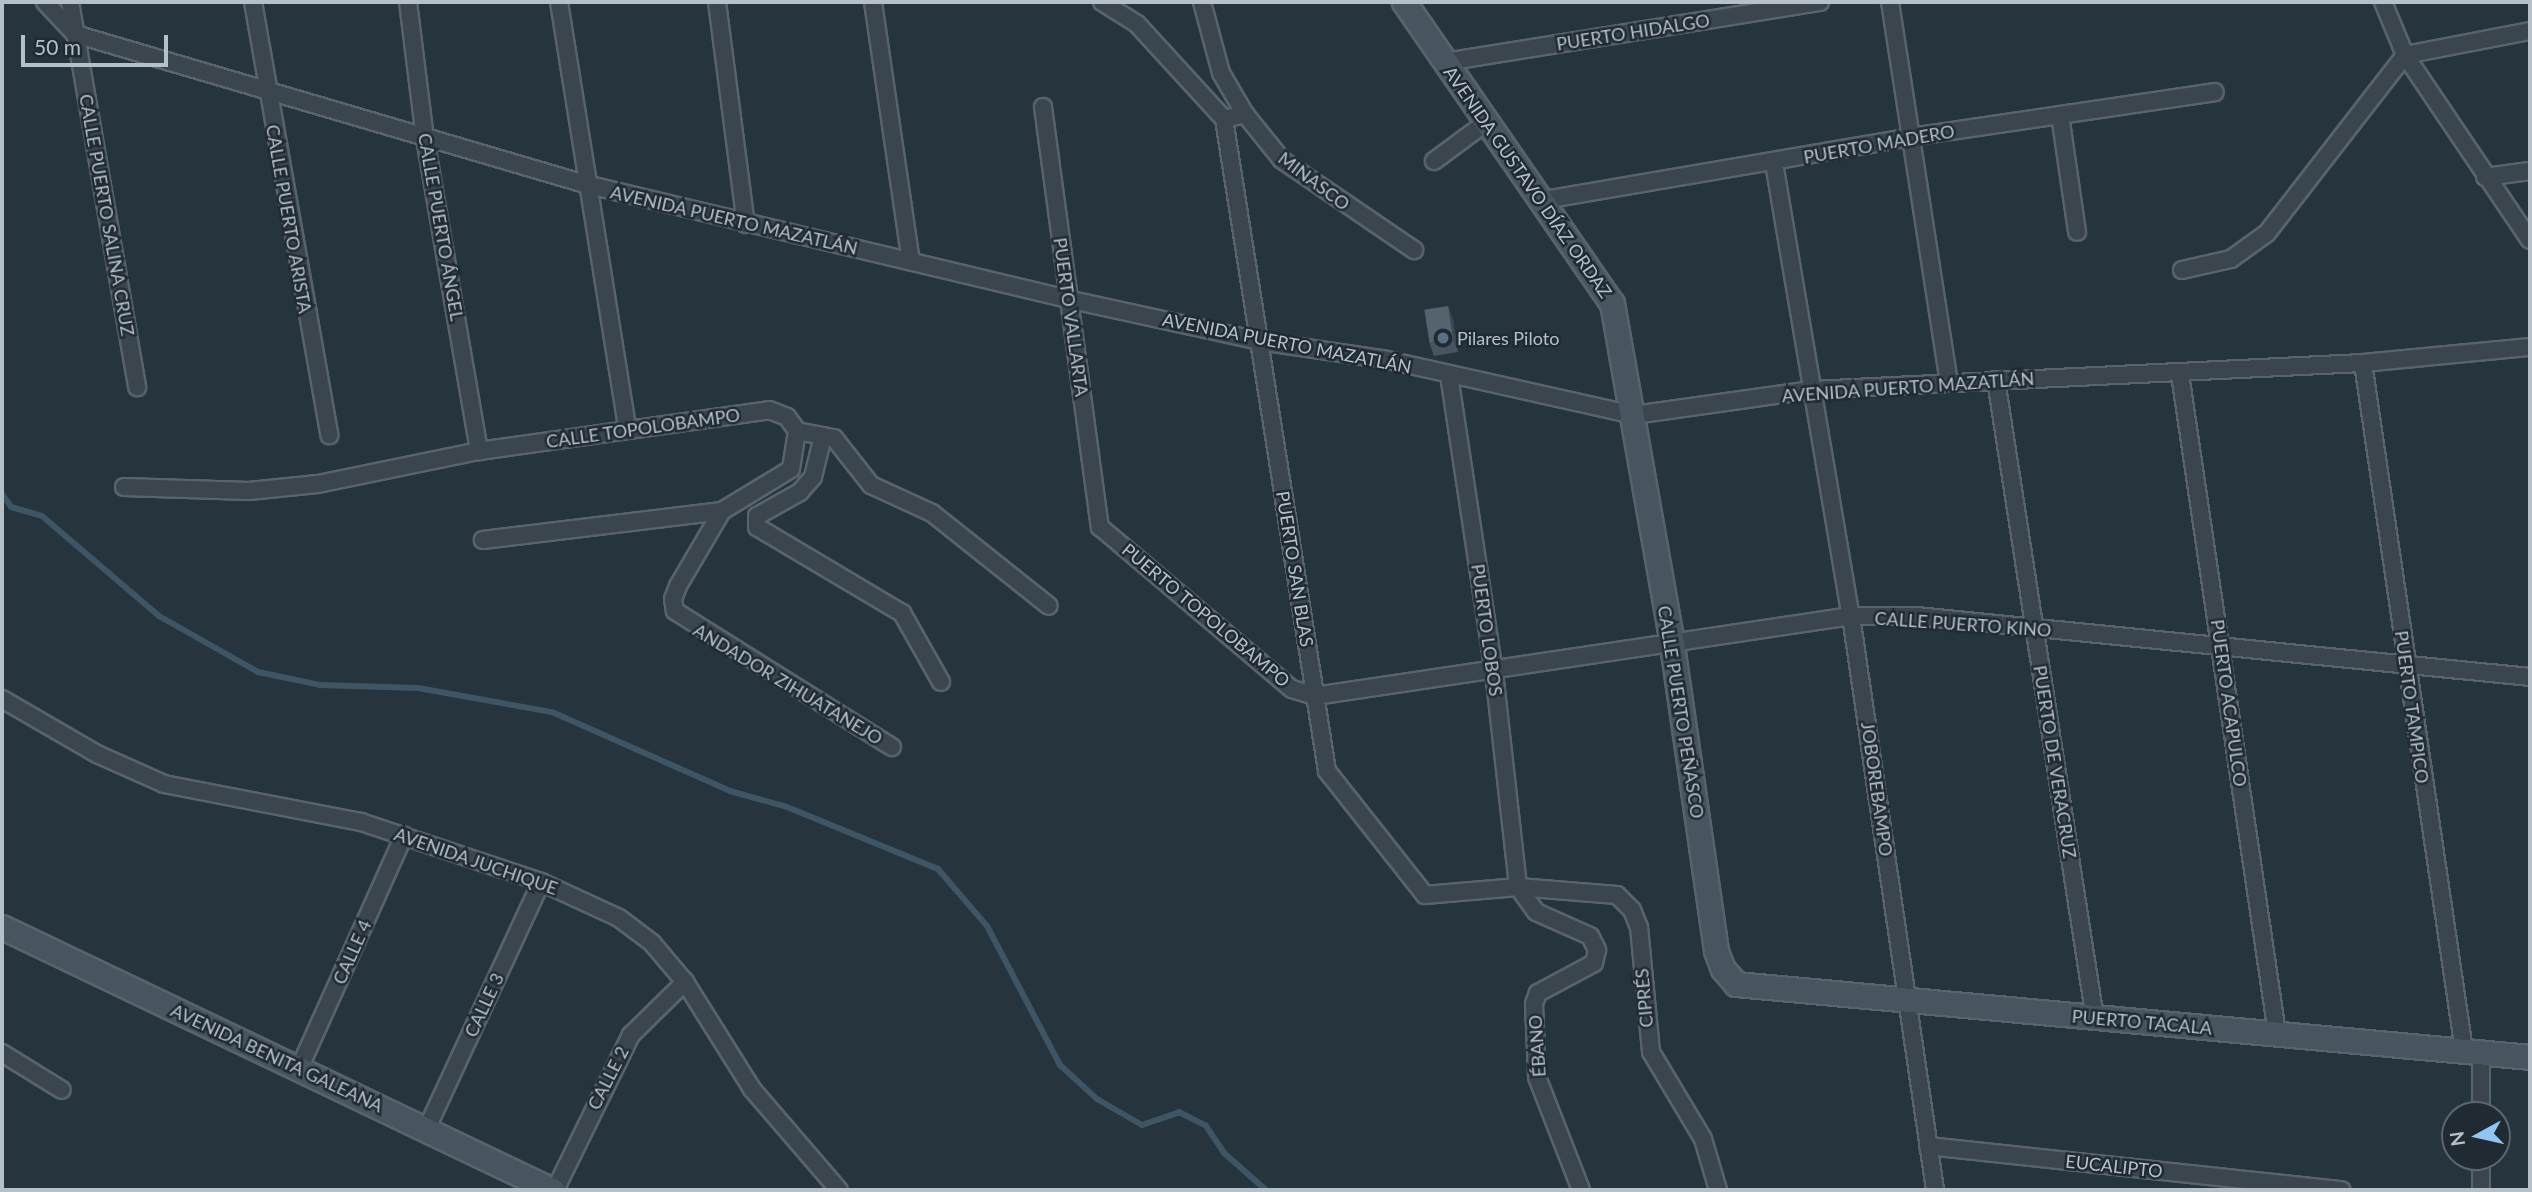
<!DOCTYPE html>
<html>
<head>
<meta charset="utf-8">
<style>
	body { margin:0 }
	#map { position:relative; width:2532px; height:1192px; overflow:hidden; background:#26343e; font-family:Lato,sans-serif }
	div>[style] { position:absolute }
	.stream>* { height:6px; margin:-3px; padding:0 3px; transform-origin:3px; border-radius:3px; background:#3d5565 }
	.roads { filter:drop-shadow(2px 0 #58636c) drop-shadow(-2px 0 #58636c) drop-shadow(0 2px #58636c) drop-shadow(0 -2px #58636c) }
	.street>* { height:16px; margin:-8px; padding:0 8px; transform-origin:8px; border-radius:8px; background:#3a454e }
	.secondary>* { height:23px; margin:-11.5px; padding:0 11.5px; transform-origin:11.5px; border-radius:11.5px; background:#485560 }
	.wall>* { inset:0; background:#48555f }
	.shaded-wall>* { inset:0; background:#3b454d }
	.building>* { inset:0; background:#54636e; transform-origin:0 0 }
	.dots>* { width:19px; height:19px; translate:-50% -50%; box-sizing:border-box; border:4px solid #1f2a33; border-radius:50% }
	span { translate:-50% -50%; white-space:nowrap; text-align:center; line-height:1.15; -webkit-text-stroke:5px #1f2a33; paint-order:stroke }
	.street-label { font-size:18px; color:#b6c0c9 }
	.poi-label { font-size:18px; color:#b6c0c9 }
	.left { translate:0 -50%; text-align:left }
	.frame { position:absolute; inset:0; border:4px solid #b6c0c9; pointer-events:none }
	.north { position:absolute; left:2441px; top:1101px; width:70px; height:70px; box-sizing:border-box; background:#1f2a33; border:2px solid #5b666f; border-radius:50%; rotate:262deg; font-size:19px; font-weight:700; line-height:28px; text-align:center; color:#b6c0c9 }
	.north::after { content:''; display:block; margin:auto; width:24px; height:32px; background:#92c6f2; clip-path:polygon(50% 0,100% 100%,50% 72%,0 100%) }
	.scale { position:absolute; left:21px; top:35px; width:147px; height:32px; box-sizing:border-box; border:4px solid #b6c0c9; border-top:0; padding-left:9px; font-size:21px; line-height:24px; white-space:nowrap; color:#b6c0c9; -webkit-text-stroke:5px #1f2a33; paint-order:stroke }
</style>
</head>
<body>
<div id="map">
	<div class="stream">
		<div style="left:2px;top:494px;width:16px;rotate:55deg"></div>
		<div style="left:11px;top:507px;width:32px;rotate:16deg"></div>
		<div style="left:42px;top:516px;width:154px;rotate:40.5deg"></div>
		<div style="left:159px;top:616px;width:114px;rotate:29.5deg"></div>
		<div style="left:258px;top:672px;width:63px;rotate:11.8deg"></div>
		<div style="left:320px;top:685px;width:98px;rotate:1.8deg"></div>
		<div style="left:418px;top:688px;width:136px;rotate:10.2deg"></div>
		<div style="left:552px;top:712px;width:195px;rotate:23.9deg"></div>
		<div style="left:730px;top:791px;width:59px;rotate:15.7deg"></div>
		<div style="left:787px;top:807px;width:163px;rotate:22.3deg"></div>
		<div style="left:938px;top:869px;width:75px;rotate:49.3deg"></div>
		<div style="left:987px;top:926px;width:157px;rotate:62.3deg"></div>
		<div style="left:1060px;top:1065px;width:50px;rotate:42.6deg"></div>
		<div style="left:1097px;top:1099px;width:52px;rotate:30deg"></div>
		<div style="left:1142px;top:1125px;width:39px;rotate:-19deg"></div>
		<div style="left:1179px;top:1112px;width:30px;rotate:27deg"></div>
		<div style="left:1206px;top:1126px;width:32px;rotate:56deg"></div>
		<div style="left:1224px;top:1153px;width:56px;rotate:41.4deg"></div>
	</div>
	<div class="roads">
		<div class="street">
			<div style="left:45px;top:2px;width:44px;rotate:46.8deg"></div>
			<div style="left:75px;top:34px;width:532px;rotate:16.39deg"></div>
			<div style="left:585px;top:184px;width:496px;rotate:13.4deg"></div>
			<div style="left:1067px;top:299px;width:197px;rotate:12.3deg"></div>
			<div style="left:1259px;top:341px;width:125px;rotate:8.3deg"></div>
			<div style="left:1383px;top:359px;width:257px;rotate:12.6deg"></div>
			<div style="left:1634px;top:415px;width:180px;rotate:-8deg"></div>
			<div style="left:1812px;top:390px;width:552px;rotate:-2.81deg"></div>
			<div style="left:2363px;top:363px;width:168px;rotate:-5.5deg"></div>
			<div style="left:70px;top:2px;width:391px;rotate:80.1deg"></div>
			<div style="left:253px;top:2px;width:440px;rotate:80deg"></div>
			<div style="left:408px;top:2px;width:137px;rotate:82.9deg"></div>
			<div style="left:425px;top:138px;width:318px;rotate:80.2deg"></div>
			<div style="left:559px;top:2px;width:431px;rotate:80.9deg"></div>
			<div style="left:717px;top:2px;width:224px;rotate:82.6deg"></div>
			<div style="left:873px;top:2px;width:262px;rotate:81.7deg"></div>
			<div style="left:1102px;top:2px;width:41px;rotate:32.2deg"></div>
			<div style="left:1137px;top:24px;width:129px;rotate:47.5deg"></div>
			<div style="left:1224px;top:119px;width:22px;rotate:-13deg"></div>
			<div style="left:1245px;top:114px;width:59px;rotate:51.2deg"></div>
			<div style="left:1282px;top:160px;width:160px;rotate:34.3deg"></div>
			<div style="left:1202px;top:2px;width:73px;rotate:75deg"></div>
			<div style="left:1221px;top:73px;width:48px;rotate:59.7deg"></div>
			<div style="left:1890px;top:2px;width:385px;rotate:81.2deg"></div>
			<div style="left:2383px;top:2px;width:57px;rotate:67.5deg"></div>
			<div style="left:2405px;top:55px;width:223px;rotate:56deg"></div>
			<div style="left:2405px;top:55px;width:127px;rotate:-10.9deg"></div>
			<div style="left:1445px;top:62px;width:380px;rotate:-9.1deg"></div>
			<div style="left:1043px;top:107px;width:424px;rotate:82.3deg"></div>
			<div style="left:1100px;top:527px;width:251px;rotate:40.2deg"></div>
			<div style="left:1292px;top:689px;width:24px;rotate:17deg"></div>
			<div style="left:1315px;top:696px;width:542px;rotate:-8.49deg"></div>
			<div style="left:1851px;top:616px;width:65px"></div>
			<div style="left:1916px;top:616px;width:617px;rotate:5.67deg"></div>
			<div style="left:2060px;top:115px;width:118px;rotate:81.7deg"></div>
			<div style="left:1224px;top:119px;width:660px;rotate:81.02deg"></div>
			<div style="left:1327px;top:771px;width:158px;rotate:51.7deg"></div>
			<div style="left:1425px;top:895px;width:93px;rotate:-4.9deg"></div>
			<div style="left:1518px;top:887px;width:99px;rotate:4.6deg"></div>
			<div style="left:1617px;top:895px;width:21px;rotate:45deg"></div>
			<div style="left:1632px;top:910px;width:18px;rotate:68deg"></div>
			<div style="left:1639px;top:927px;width:126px;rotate:84.5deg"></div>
			<div style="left:1651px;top:1052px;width:101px;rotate:59.1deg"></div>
			<div style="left:1703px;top:1139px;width:53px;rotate:73.6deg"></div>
			<div style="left:1434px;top:161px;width:67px;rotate:-36.5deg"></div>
			<div style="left:1774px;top:163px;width:459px;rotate:80.4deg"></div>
			<div style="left:1851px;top:616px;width:580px;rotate:81.67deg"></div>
			<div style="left:2485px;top:177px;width:45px;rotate:-7.6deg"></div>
			<div style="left:1544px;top:200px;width:372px;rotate:-9.7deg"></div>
			<div style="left:1911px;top:137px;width:307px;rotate:-8.4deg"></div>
			<div style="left:2182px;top:270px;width:50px;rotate:-12.7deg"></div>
			<div style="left:2231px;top:259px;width:44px;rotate:-35.8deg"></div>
			<div style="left:2267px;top:233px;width:225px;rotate:-52.2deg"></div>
			<div style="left:2363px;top:363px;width:694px;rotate:81.64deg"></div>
			<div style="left:2180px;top:374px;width:666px;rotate:81.63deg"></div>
			<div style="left:1449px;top:375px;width:300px;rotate:81.4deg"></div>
			<div style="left:1494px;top:672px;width:216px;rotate:83.6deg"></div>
			<div style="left:1518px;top:887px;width:31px;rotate:54deg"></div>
			<div style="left:1536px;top:912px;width:59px;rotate:24deg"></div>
			<div style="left:1590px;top:936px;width:16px;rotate:63deg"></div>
			<div style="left:1597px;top:950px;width:13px;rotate:103deg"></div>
			<div style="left:1594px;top:963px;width:64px;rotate:151.8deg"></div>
			<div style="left:1538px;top:993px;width:12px;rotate:110deg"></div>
			<div style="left:1534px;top:1004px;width:73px;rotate:87.6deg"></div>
			<div style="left:1537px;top:1077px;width:121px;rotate:68.7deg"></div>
			<div style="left:1996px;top:380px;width:647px;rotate:81.19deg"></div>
			<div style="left:797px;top:431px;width:38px;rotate:11deg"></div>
			<div style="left:834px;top:438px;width:60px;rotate:51.8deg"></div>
			<div style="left:871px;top:485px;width:67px;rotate:24.7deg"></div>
			<div style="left:932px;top:513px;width:149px;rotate:38.5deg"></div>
			<div style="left:823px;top:436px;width:42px;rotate:103.7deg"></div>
			<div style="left:813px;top:477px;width:20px;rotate:131deg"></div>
			<div style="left:800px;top:492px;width:49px;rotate:150.8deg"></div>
			<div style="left:757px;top:516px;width:11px;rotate:90deg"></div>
			<div style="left:757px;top:527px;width:169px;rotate:30.7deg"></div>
			<div style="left:902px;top:613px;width:79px;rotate:60.5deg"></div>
			<div style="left:124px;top:487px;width:125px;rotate:1.8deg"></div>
			<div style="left:249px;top:491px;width:69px;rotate:-5.8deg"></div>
			<div style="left:318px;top:484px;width:164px;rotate:-11.6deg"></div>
			<div style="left:479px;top:451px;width:293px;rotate:-8deg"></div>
			<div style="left:769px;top:410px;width:19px;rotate:21deg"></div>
			<div style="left:787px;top:417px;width:17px;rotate:54deg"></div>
			<div style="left:797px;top:431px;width:38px;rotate:99deg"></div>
			<div style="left:791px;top:469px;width:81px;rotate:148.7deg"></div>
			<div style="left:722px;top:511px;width:241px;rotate:173.1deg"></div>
			<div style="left:722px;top:511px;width:87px;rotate:120.4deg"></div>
			<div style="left:678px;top:586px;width:14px;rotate:111deg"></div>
			<div style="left:673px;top:599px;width:12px;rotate:81deg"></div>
			<div style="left:675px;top:611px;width:256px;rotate:32.1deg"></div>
			<div style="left:2px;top:699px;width:110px;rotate:30.1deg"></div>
			<div style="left:97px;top:754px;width:73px;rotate:24.1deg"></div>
			<div style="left:164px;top:784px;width:201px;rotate:10.9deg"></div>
			<div style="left:361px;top:822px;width:190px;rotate:18.4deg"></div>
			<div style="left:541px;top:882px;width:86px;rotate:24.8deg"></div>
			<div style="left:619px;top:918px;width:41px;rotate:37.1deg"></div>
			<div style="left:652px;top:943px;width:51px;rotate:49.8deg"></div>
			<div style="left:685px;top:982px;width:126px;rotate:57.9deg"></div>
			<div style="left:752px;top:1089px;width:133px;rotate:49.3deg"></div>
			<div style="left:2px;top:1053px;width:70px;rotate:31.7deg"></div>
			<div style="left:299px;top:1069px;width:256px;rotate:-65.8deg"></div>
			<div style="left:2481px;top:1115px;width:63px;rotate:-90deg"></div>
			<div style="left:427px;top:1128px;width:271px;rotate:-65.1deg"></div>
			<div style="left:1928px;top:1146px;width:416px;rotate:6.1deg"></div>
			<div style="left:555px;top:1190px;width:173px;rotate:-63.9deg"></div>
			<div style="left:631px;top:1035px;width:76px;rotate:-44.5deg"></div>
			<div style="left:2481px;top:1190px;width:33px;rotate:-90deg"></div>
		</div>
		<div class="secondary">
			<div style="left:1404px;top:2px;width:366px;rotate:55.4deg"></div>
			<div style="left:1612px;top:303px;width:347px;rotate:80deg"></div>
			<div style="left:1672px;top:645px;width:309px;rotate:81.8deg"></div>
			<div style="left:1716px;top:951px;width:19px;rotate:69deg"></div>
			<div style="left:1723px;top:969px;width:20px;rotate:49deg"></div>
			<div style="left:1736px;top:984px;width:797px;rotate:5.25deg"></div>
			<div style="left:2px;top:927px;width:610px;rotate:25.56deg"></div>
		</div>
	</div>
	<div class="wall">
		<div style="clip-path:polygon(1448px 306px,1453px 319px,1458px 352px,1434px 356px,1429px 342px)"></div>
	</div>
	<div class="shaded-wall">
		<div style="clip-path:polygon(1448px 306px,1453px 319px,1458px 352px,1453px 339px)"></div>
	</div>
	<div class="building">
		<div style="left:1448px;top:306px;width:33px;height:24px;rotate:81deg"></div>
	</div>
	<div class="dots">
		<div style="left:1443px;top:338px;background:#5c6f8a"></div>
	</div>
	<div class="street-label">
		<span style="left:1633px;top:32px;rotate:-9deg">PUERTO HIDALGO</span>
		<span style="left:1879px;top:144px;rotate:-10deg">PUERTO MADERO</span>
		<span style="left:1314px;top:181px;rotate:37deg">MINASCO</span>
		<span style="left:1528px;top:182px;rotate:55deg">AVENIDA GUSTAVO DÍAZ ORDAZ</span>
		<span style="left:107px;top:215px;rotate:80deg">CALLE PUERTO SALINA CRUZ</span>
		<span style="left:289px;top:219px;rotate:80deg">CALLE PUERTO ARISTA</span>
		<span style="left:734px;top:220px;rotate:13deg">AVENIDA PUERTO MAZATLÁN</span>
		<span style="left:441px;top:227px;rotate:80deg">CALLE PUERTO ÁNGEL</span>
		<span style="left:1071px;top:317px;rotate:82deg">PUERTO VALLARTA</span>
		<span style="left:1287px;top:343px;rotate:11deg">AVENIDA PUERTO MAZATLÁN</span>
		<span style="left:1908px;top:387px;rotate:-4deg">AVENIDA PUERTO MAZATLÁN</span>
		<span style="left:643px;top:428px;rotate:-8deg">CALLE TOPOLOBAMPO</span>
		<span style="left:1295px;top:569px;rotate:81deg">PUERTO SAN BLAS</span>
		<span style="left:1206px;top:615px;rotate:40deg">PUERTO TOPOLOBAMPO</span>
		<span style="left:1963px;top:624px;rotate:4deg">CALLE PUERTO KINO</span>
		<span style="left:1487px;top:630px;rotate:82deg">PUERTO LOBOS</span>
		<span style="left:788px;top:684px;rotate:31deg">ANDADOR ZIHUATANEJO</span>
		<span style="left:2229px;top:703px;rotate:82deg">PUERTO ACAPULCO</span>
		<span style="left:2412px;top:707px;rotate:82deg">PUERTO TAMPICO</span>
		<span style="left:1681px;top:712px;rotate:81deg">CALLE PUERTO PEÑASCO</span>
		<span style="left:2055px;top:762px;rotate:81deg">PUERTO DE VERACRUZ</span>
		<span style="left:1877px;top:789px;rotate:82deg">JOBOREBAMPO</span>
		<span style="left:476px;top:861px;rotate:19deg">AVENIDA JUCHIQUE</span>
		<span style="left:352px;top:952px;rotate:-66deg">CALLE 4</span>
		<span style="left:1644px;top:998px;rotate:-95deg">CIPRÉS</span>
		<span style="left:484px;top:1005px;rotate:-65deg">CALLE 3</span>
		<span style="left:2142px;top:1022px;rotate:5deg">PUERTO TACALA</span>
		<span style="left:1537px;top:1046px;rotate:-94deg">ÉBANO</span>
		<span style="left:277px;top:1058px;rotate:25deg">AVENIDA BENITA GALEANA</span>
		<span style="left:608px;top:1078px;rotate:-63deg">CALLE 2</span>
		<span style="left:2114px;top:1166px;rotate:6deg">EUCALIPTO</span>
	</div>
	<div class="poi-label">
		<span class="left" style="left:1457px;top:338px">Pilares Piloto</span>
	</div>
	<div class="frame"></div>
	<div class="north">N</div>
	<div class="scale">50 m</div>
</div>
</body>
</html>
